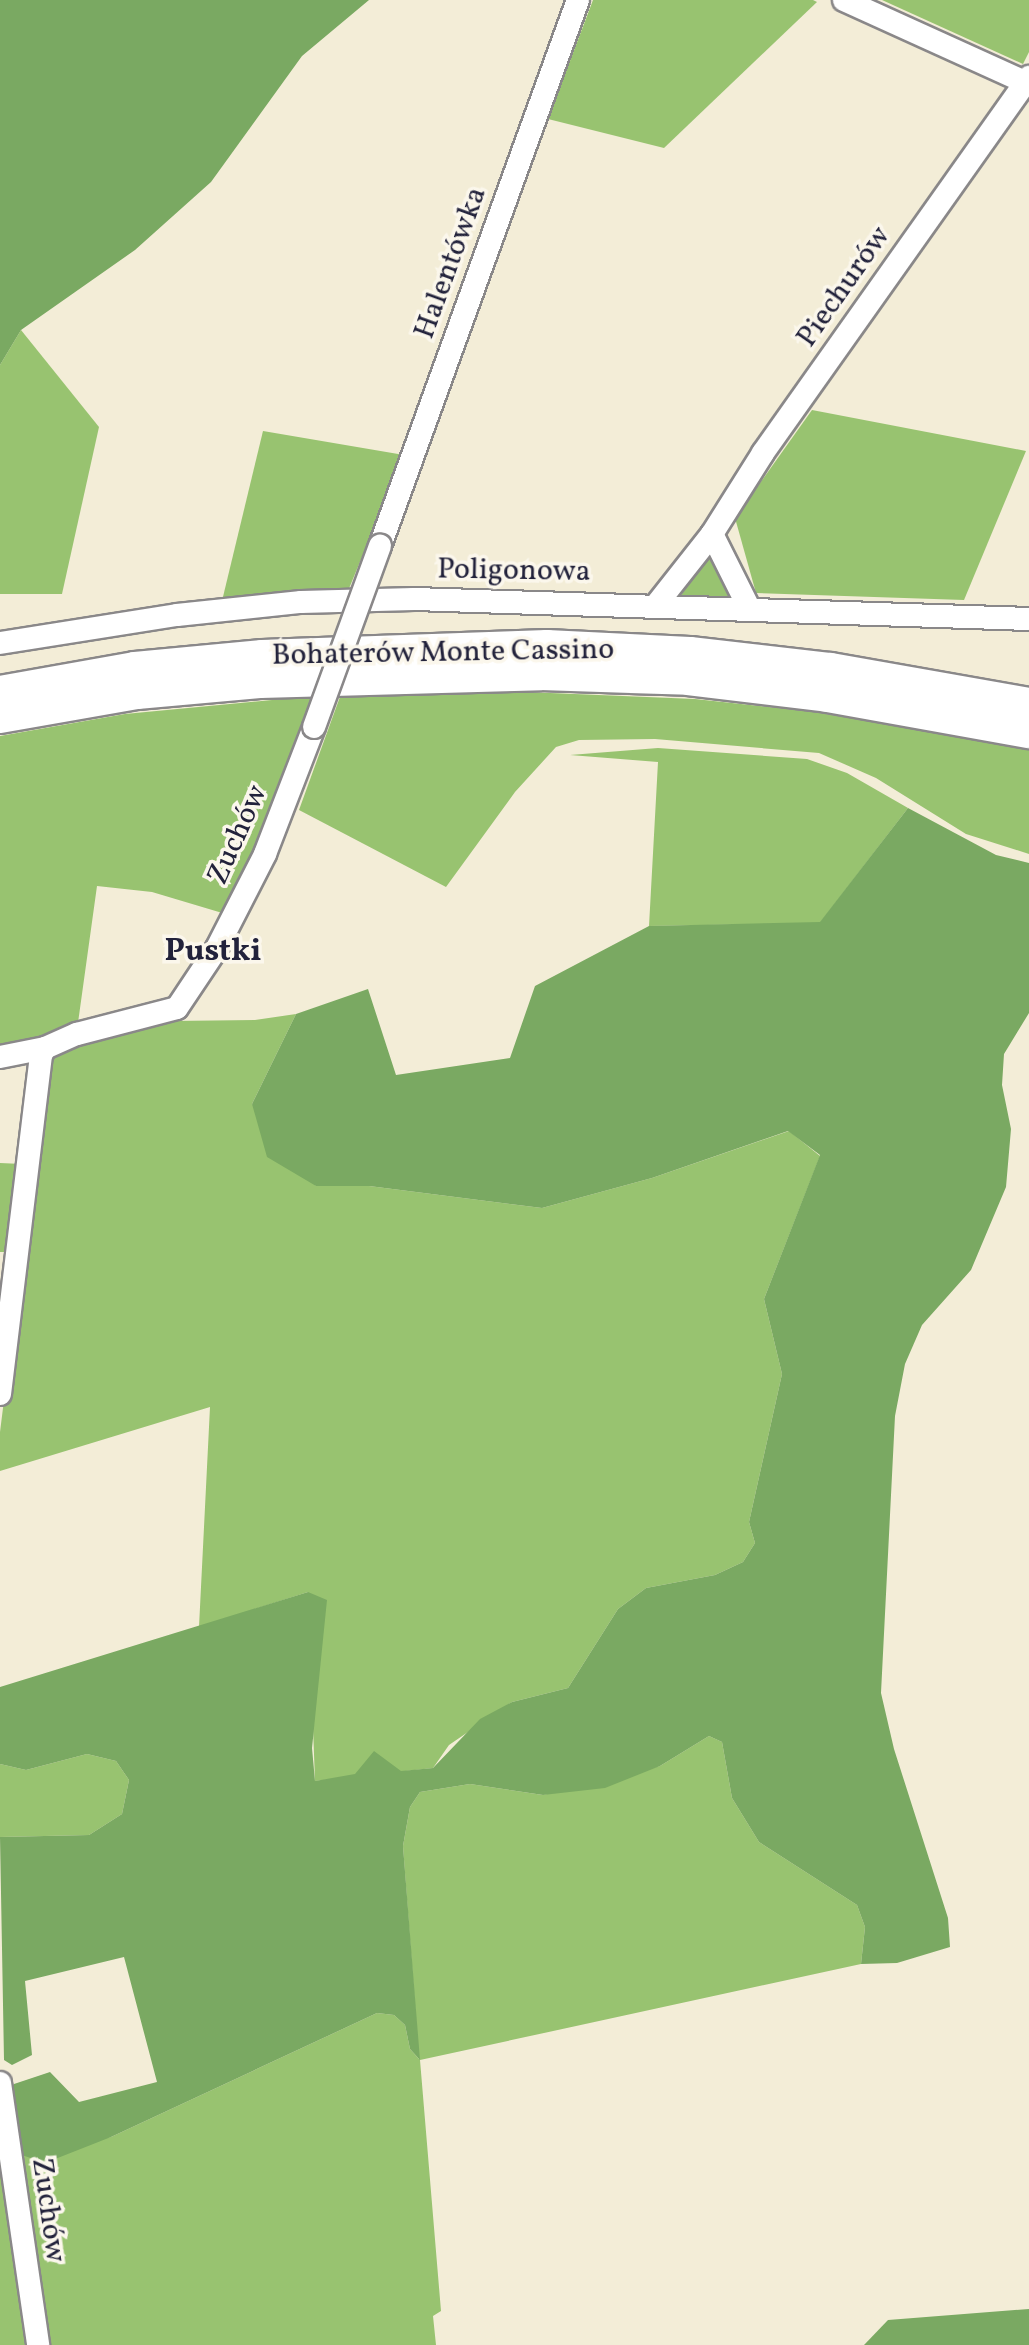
<!DOCTYPE html>
<html>
<head>
<meta charset="utf-8">
<style>
	body { margin:0 }
	#map { position:relative; width:1029px; height:2345px; overflow:hidden; background:#f3edd7; font-family:Vollkorn,serif }
	div>[style] { position:absolute }
	.green>* { inset:0; background:#98c370 }
	.forest>* { inset:0; background:#7aa962 }
	.roads { filter:drop-shadow(2px 0 #8a8889) drop-shadow(-2px 0 #8a8889) drop-shadow(0 2px #8a8889) drop-shadow(0 -2px #8a8889) }
	.minor>* { height:22px; margin:-11px; padding:0 11px; transform-origin:11px; border-radius:11px; background:#fff }
	.highway>* { height:32px; margin:-16px; padding:0 16px; transform-origin:16px; border-radius:16px; background:#fff }
	.bridges { filter:drop-shadow(2px 0 #8a8889) drop-shadow(-2px 0 #8a8889) drop-shadow(0 2px #8a8889) drop-shadow(0 -2px #8a8889) }
	.minor-bridge>* { height:22px; margin:-11px; padding:0 11px; transform-origin:11px; border-radius:11px; background:#fff }
	span { translate:-50% -50%; white-space:nowrap; text-align:center; line-height:1.15; -webkit-text-stroke:7px #fbf7ec; paint-order:stroke }
	.street-label { font-size:30px; color:#22223b }
	.neighbourhood-label { font-size:32px; color:#22223b; font-weight:700 }
</style>
</head>
<body>
<div id="map">
	<div class="green">
		<div style="clip-path:polygon(593px 0,813px 0,817px 2px,664px 148px,548px 119px)"></div>
		<div style="clip-path:polygon(882px 0,1029px 0,1029px 52px,1023px 64px)"></div>
		<div style="clip-path:polygon(21px 330px,99px 427px,62px 594px,0 594px,0 365px)"></div>
		<div style="clip-path:polygon(812px 410px,1026px 451px,964px 600px,756px 593px,735px 518px)"></div>
		<div style="clip-path:polygon(263px 431px,404px 455px,348px 591px,222px 601px)"></div>
		<div style="clip-path:polygon(707px 558px,712px 558px,732px 595px,729px 599px,679px 598px)"></div>
		<div style="clip-path:polygon(479px 690px,695px 699px,814px 712px,1029px 748px,1029px 854px,966px 834px,876px 778px,819px 753px,655px 739px,579px 740px,556px 747px,515px 792px,446px 887px,299px 810px,341px 694px)"></div>
		<div style="clip-path:polygon(313px 696px,273px 818px,229px 915px,152px 892px,97px 886px,77px 1030px,0 1052px,0 736px,125px 714px)"></div>
		<div style="clip-path:polygon(658px 748px,807px 759px,847px 773px,908px 808px,820px 923px,649px 926px,658px 762px,570px 755px)"></div>
		<div style="clip-path:polygon(296px 1014px,252px 1104px,316px 1186px,369px 1186px,542px 1208px,652px 1178px,789px 1131px,820px 1156px,764px 1299px,782px 1374px,749px 1522px,755px 1543px,743px 1562px,715px 1575px,646px 1588px,618px 1609px,568px 1688px,512px 1702px,449px 1745px,433px 1768px,315px 1781px,308px 1592px,199px 1627px,210px 1407px,0 1471px,0 1432px,47px 1056px,77px 1041px,172px 1021px,255px 1020px)"></div>
		<div style="clip-path:polygon(0 1163px,22px 1164px,13px 1252px,0 1252px)"></div>
		<div style="clip-path:polygon(709px 1736px,722px 1742px,732px 1798px,759px 1842px,857px 1905px,865px 1927px,861px 1964px,420px 2060px,441px 2311px,433px 2316px,436px 2345px,44px 2345px,21px 2184px,24px 2166px,16px 2153px,111px 2137px,377px 2013px,394px 2015px,405px 2025px,410px 2049px,419px 2059px,403px 1846px,410px 1807px,420px 1792px,470px 1784px,543px 1795px,660px 1766px)"></div>
		<div style="clip-path:polygon(87px 1754px,116px 1761px,129px 1780px,122px 1814px,89px 1835px,0 1837px,0 1764px,26px 1770px)"></div>
		<div style="clip-path:polygon(0 2175px,7px 2185px,30px 2345px,0 2345px)"></div>
	</div>
	<div class="forest">
		<div style="clip-path:polygon(0 0,369px 0,302px 56px,211px 182px,135px 250px,21px 330px,0 365px)"></div>
		<div style="clip-path:polygon(908px 808px,996px 855px,1029px 863px,1029px 1013px,1004px 1054px,1002px 1085px,1011px 1129px,1006px 1187px,971px 1270px,922px 1325px,905px 1364px,895px 1416px,881px 1693px,894px 1749px,948px 1918px,950px 1947px,897px 1963px,861px 1964px,865px 1927px,857px 1905px,759px 1842px,732px 1798px,722px 1742px,709px 1736px,660px 1766px,605px 1788px,543px 1795px,470px 1784px,420px 1792px,410px 1807px,403px 1846px,420px 2060px,410px 2049px,405px 2025px,394px 2015px,377px 2013px,111px 2137px,45px 2163px,16px 2153px,8px 2093px,14px 2084px,50px 2072px,79px 2102px,157px 2082px,124px 1957px,25px 1981px,32px 2055px,12px 2065px,4px 2060px,0 1837px,89px 1835px,122px 1814px,129px 1780px,116px 1761px,87px 1754px,26px 1770px,0 1764px,0 1687px,308px 1592px,327px 1600px,312px 1748px,315px 1781px,355px 1774px,374px 1751px,401px 1771px,433px 1768px,480px 1719px,512px 1702px,568px 1688px,618px 1609px,646px 1588px,715px 1575px,743px 1562px,755px 1543px,749px 1522px,782px 1374px,764px 1299px,820px 1155px,788px 1131px,652px 1178px,542px 1208px,369px 1186px,316px 1186px,267px 1157px,252px 1104px,296px 1014px,368px 989px,396px 1075px,510px 1058px,535px 986px,649px 926px,820px 922px)"></div>
		<div style="clip-path:polygon(1029px 2309px,1029px 2345px,864px 2345px,888px 2320px)"></div>
	</div>
	<div class="roads">
		<div class="minor">
			<div style="left:844px;top:0;width:199px;rotate:24.4deg"></div>
			<div style="left:712px;top:534px;width:83px;rotate:63.4deg"></div>
			<div style="left:380px;top:546px;width:581px;rotate:-70.07deg"></div>
			<div style="left:656px;top:605px;width:90px;rotate:-51.7deg"></div>
			<div style="left:712px;top:534px;width:96px;rotate:-57.8deg"></div>
			<div style="left:763px;top:453px;width:461px;rotate:-54.7deg"></div>
			<div style="left:0;top:643px;width:179px;rotate:-9deg"></div>
			<div style="left:177px;top:615px;width:125px;rotate:-6deg"></div>
			<div style="left:301px;top:602px;width:113px;rotate:-1.5deg"></div>
			<div style="left:414px;top:599px;width:615px;rotate:1.86deg"></div>
			<div style="left:0;top:1057px;width:46px;rotate:-11.3deg"></div>
			<div style="left:0;top:1394px;width:341px;rotate:-83.1deg"></div>
			<div style="left:41px;top:1055px;width:8px;rotate:-60deg"></div>
			<div style="left:45px;top:1048px;width:35px;rotate:-24deg"></div>
			<div style="left:77px;top:1034px;width:103px;rotate:-14.6deg"></div>
			<div style="left:177px;top:1008px;width:72px;rotate:-56.3deg"></div>
			<div style="left:217px;top:948px;width:106px;rotate:-62.9deg"></div>
			<div style="left:265px;top:854px;width:136px;rotate:-68.9deg"></div>
			<div style="left:0;top:2083px;width:265px;rotate:81.7deg"></div>
		</div>
		<div class="highway">
			<div style="left:0;top:692px;width:137px;rotate:-10.1deg"></div>
			<div style="left:135px;top:668px;width:128px;rotate:-5.4deg"></div>
			<div style="left:262px;top:656px;width:285px;rotate:-2deg"></div>
			<div style="left:547px;top:646px;width:143px;rotate:2.8deg"></div>
			<div style="left:690px;top:653px;width:142px;rotate:6.5deg"></div>
			<div style="left:831px;top:669px;width:201px;rotate:10deg"></div>
			<div style="left:0;top:717px;width:139px;rotate:-9.9deg"></div>
			<div style="left:137px;top:693px;width:123px;rotate:-5.1deg"></div>
			<div style="left:260px;top:682px;width:281px;rotate:-1.6deg"></div>
			<div style="left:541px;top:674px;width:147px;rotate:1.9deg"></div>
			<div style="left:688px;top:679px;width:141px;rotate:6.9deg"></div>
			<div style="left:828px;top:696px;width:204px;rotate:10.2deg"></div>
		</div>
	</div>
	<div class="bridges">
		<div class="minor-bridge">
			<div style="left:314px;top:727px;width:193px;rotate:-70deg"></div>
		</div>
	</div>
	<div class="street-label">
		<span style="left:451px;top:263px;rotate:-70deg">Halentówka</span>
		<span style="left:844px;top:287px;rotate:-55deg">Piechurów</span>
		<span style="left:514px;top:571px;rotate:1deg">Poligonowa</span>
		<span style="left:443px;top:653px;rotate:-1deg">Bohaterów Monte Cassino</span>
		<span style="left:238px;top:835px;rotate:-66deg">Zuchów</span>
		<span style="left:48px;top:2210px;rotate:82deg">Zuchów</span>
	</div>
	<div class="neighbourhood-label">
		<span style="left:213px;top:952px">Pustki</span>
	</div>
</div>
</body>
</html>
